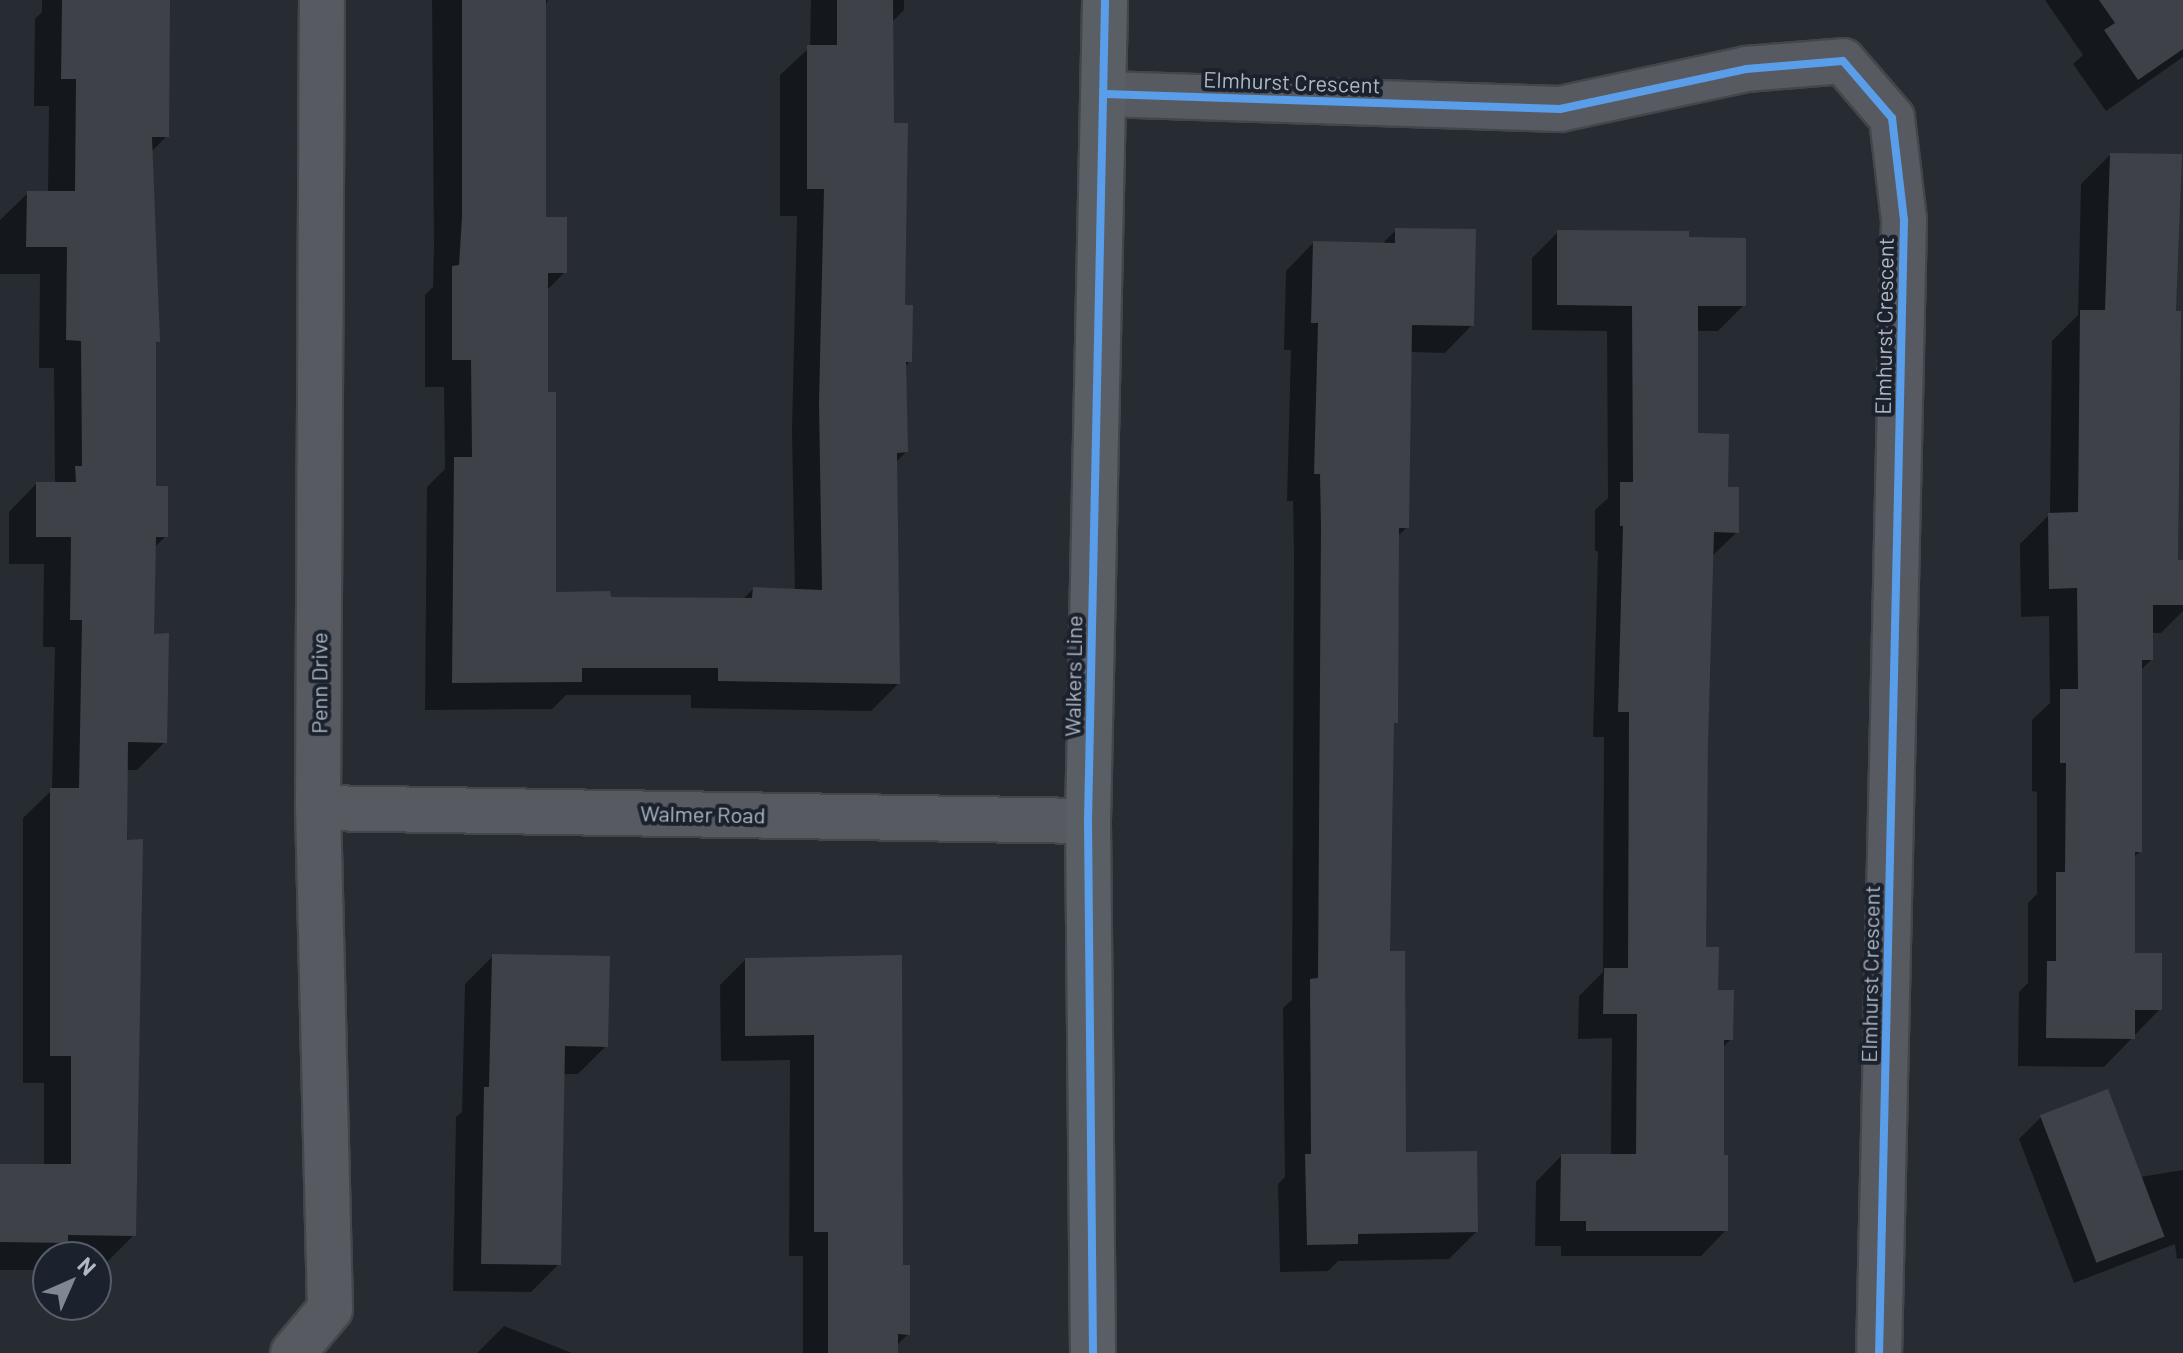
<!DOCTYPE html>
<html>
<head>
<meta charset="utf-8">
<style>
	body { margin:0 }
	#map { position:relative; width:2183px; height:1353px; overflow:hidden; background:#272c33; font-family:Barlow,sans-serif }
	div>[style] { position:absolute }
	.shadow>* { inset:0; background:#0007 }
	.building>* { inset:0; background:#3e4248; transform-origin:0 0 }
	.roads { filter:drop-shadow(2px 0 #43474c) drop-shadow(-2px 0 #43474c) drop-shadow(0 2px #43474c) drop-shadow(0 -2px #43474c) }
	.street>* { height:44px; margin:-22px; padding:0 22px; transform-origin:22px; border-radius:22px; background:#575a61 }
	.secondary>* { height:44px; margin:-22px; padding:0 22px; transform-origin:22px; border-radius:22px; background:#5a5f66 }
	.cycleway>* { height:8px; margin:-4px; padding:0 4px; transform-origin:4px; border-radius:4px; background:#5a9eea }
	span { translate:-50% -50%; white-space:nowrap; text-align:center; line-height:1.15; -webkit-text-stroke:8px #1b222d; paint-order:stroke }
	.street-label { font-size:22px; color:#b0b8c5 }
	.north { position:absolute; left:32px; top:1241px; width:80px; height:80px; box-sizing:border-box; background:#1b222d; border:2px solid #575e6a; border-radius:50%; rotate:45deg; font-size:22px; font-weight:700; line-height:32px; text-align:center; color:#b0b8c5 }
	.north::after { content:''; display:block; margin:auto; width:28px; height:36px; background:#808792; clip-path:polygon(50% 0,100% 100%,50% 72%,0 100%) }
</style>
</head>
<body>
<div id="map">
	<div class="shadow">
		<div style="clip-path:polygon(42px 0,168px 0,167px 136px,151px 152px,158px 341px,154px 345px,154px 488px,166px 536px,154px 548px,151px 636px,165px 742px,137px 770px,126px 770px,134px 1235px,106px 1263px,96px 1263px,96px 1257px,48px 1257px,48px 1262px,38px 1270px,0 1270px,0 1166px,44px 1166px,44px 1083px,23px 1083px,23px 818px,52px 790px,55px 647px,43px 647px,44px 564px,9px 564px,9px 512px,36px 484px,55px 484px,54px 368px,39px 368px,40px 274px,0 274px,0 220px,28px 193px,48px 193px,49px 106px,34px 106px,35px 19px,42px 12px)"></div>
		<div style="clip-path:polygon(432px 0,548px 0,544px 10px,544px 219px,565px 272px,546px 291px,546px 394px,554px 594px,609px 599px,742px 600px,753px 589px,795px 591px,792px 431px,797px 216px,780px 216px,780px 75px,810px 47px,811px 0,904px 0,904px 10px,891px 23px,892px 125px,903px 307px,910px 361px,905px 367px,906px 452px,895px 463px,898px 684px,871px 711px,691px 708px,691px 695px,566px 695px,552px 709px,425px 710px,427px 487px,445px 469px,444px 387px,425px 387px,425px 295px,433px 287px,434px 246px)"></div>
		<div style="clip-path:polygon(2045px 0,2183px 0,2183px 57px,2106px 111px,2073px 64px,2083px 55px)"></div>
		<div style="clip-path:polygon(2110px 155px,2174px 313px,2176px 562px,2183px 562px,2183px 611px,2161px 633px,2151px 633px,2151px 660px,2140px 671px,2140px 851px,2133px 858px,2133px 955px,2160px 1009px,2104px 1067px,2018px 1066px,2019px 992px,2028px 983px,2028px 903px,2037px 894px,2037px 792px,2032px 791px,2032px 720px,2050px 703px,2049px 616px,2021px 617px,2020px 544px,2050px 514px,2052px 341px,2078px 315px,2081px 184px)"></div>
		<div style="clip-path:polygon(1396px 230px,1472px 325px,1445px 353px,1410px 352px,1407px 527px,1397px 537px,1396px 722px,1392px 726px,1388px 953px,1404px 1154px,1476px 1232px,1449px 1259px,1338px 1261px,1328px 1271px,1280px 1272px,1278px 1184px,1285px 1177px,1283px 1008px,1292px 1000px,1294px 555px,1293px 501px,1287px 501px,1291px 350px,1284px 350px,1286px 271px,1313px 243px,1381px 245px)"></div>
		<div style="clip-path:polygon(1558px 232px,1687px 239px,1744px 305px,1718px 331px,1696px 331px,1696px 435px,1726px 489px,1737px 532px,1711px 557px,1704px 949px,1731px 1039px,1722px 1048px,1722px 1157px,1726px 1230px,1701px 1256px,1561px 1256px,1561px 1246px,1535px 1246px,1536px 1182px,1561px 1156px,1611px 1156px,1612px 1038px,1578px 1039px,1579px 996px,1603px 972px,1604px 737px,1593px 737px,1598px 551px,1595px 551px,1595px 510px,1608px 498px,1607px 331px,1532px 330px,1532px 258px)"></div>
		<div style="clip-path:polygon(493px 956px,606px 1046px,578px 1074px,563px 1074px,559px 1264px,531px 1292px,453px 1291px,456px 1117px,462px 1112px,465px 984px)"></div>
		<div style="clip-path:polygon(900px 957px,901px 1267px,908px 1334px,896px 1346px,896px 1353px,803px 1353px,803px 1256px,789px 1256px,790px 1060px,721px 1061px,720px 985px,745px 960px)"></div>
		<div style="clip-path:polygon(2041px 1117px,2140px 1177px,2183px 1170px,2183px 1258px,2177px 1259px,2175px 1244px,2074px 1283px,2019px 1139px)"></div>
		<div style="clip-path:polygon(504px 1326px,572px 1353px,477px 1353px)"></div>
	</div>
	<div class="building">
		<div style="clip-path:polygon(62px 0,170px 0,169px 137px,152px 137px,160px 342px,156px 342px,156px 486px,168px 486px,168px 537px,156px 537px,154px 634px,169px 633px,167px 743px,128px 742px,127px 840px,143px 839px,136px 1236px,68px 1235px,68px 1243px,0 1242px,0 1164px,71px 1164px,71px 1056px,50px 1056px,50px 788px,79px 788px,82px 620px,70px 620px,71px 537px,36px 537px,36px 482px,76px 482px,75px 466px,82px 466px,81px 341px,66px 340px,67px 247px,26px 247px,27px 191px,75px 191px,76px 79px,61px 79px)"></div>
		<div style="clip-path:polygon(462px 0,546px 0,546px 217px,567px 217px,567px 273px,548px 273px,548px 392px,556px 392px,556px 592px,610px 591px,611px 597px,752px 598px,753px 587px,822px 590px,819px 402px,824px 189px,807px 189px,807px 45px,837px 45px,837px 0,893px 0,894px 123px,908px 123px,905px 305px,913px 305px,912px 362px,906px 362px,908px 452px,897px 453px,900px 684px,718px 681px,718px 668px,582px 668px,582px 682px,452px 683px,454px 457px,472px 457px,471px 360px,452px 360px,452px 266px,459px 265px,462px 217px)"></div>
		<div style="clip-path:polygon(2099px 0,2183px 0,2183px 49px,2138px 80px,2104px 30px,2115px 23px)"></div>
		<div style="clip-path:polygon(2110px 153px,2182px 154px,2176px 311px,2181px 311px,2178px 560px,2183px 560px,2183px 605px,2153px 605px,2153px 660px,2142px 660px,2142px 852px,2135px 852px,2135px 953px,2162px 953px,2162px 1010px,2135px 1010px,2135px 1039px,2046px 1038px,2047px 961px,2056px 961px,2056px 872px,2065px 872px,2066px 763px,2060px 763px,2060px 689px,2078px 689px,2077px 588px,2049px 589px,2048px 513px,2078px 512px,2080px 310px,2105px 310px)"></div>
		<div style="clip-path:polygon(1395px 228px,1476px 229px,1474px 326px,1412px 325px,1409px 528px,1399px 528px,1398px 723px,1394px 723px,1390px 951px,1405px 951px,1406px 1152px,1477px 1151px,1478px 1232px,1358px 1234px,1358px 1244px,1307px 1245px,1305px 1154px,1311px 1154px,1310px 979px,1318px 978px,1321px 526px,1320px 474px,1314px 474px,1318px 323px,1311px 323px,1313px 241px,1395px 243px)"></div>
		<div style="clip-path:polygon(1557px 230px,1689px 231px,1689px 237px,1746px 238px,1746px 306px,1698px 306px,1698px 433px,1729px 434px,1728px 487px,1739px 487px,1739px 533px,1714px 532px,1708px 743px,1706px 947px,1719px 947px,1718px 990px,1734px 990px,1733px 1040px,1724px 1040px,1724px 1155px,1728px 1155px,1728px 1231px,1586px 1231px,1586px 1221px,1560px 1221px,1561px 1154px,1636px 1154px,1637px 1014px,1603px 1014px,1604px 968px,1628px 968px,1629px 712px,1618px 712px,1623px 526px,1620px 526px,1620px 482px,1633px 482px,1632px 306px,1557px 305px)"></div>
		<div style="clip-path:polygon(492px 954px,610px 956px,608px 1047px,565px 1046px,561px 1265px,481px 1264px,484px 1087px,489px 1087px)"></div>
		<div style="clip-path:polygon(902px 955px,903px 1265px,910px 1265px,910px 1335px,898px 1334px,898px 1353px,828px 1353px,828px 1232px,814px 1232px,814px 1035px,745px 1036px,745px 958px)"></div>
		<div style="left:2108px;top:1089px;width:158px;height:73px;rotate:69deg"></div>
	</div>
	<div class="roads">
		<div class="street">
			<div style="left:1105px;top:94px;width:455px;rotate:1.9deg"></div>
			<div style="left:1560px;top:109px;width:190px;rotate:-12.1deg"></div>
			<div style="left:1746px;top:69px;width:97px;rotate:-4.7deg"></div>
			<div style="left:1843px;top:61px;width:75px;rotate:49.3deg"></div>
			<div style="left:1892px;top:118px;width:103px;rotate:83.3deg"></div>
			<div style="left:1904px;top:220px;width:1133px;rotate:91.26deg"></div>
			<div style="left:318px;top:808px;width:770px;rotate:0.97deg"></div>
			<div style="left:293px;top:1353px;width:57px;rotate:-49.9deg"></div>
			<div style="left:330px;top:1309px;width:501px;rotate:-91.37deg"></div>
			<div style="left:318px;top:808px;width:808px;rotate:-89.72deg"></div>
		</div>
		<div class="secondary">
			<div style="left:1093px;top:1353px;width:532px;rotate:-90.54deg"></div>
			<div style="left:1088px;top:821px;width:821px;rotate:-88.81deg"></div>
		</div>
	</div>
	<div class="cycleway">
		<div style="left:1105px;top:94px;width:455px;rotate:1.9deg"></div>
		<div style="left:1560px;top:109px;width:190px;rotate:-12.1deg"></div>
		<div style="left:1746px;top:69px;width:97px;rotate:-4.7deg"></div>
		<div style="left:1843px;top:61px;width:75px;rotate:49.3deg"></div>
		<div style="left:1892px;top:118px;width:103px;rotate:83.3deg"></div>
		<div style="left:1904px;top:220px;width:1133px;rotate:91.26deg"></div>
		<div style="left:1093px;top:1353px;width:532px;rotate:-90.54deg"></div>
		<div style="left:1088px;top:821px;width:821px;rotate:-88.81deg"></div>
	</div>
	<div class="street-label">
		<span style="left:1292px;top:82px;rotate:2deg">Elmhurst Crescent</span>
		<span style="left:1884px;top:326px;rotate:-89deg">Elmhurst Crescent</span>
		<span style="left:1073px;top:676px;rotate:-89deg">Walkers Line</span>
		<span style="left:319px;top:683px;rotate:-90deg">Penn Drive</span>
		<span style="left:703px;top:814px;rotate:1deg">Walmer Road</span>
		<span style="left:1870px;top:974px;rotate:-89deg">Elmhurst Crescent</span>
	</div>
	<div class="north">N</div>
</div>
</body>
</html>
